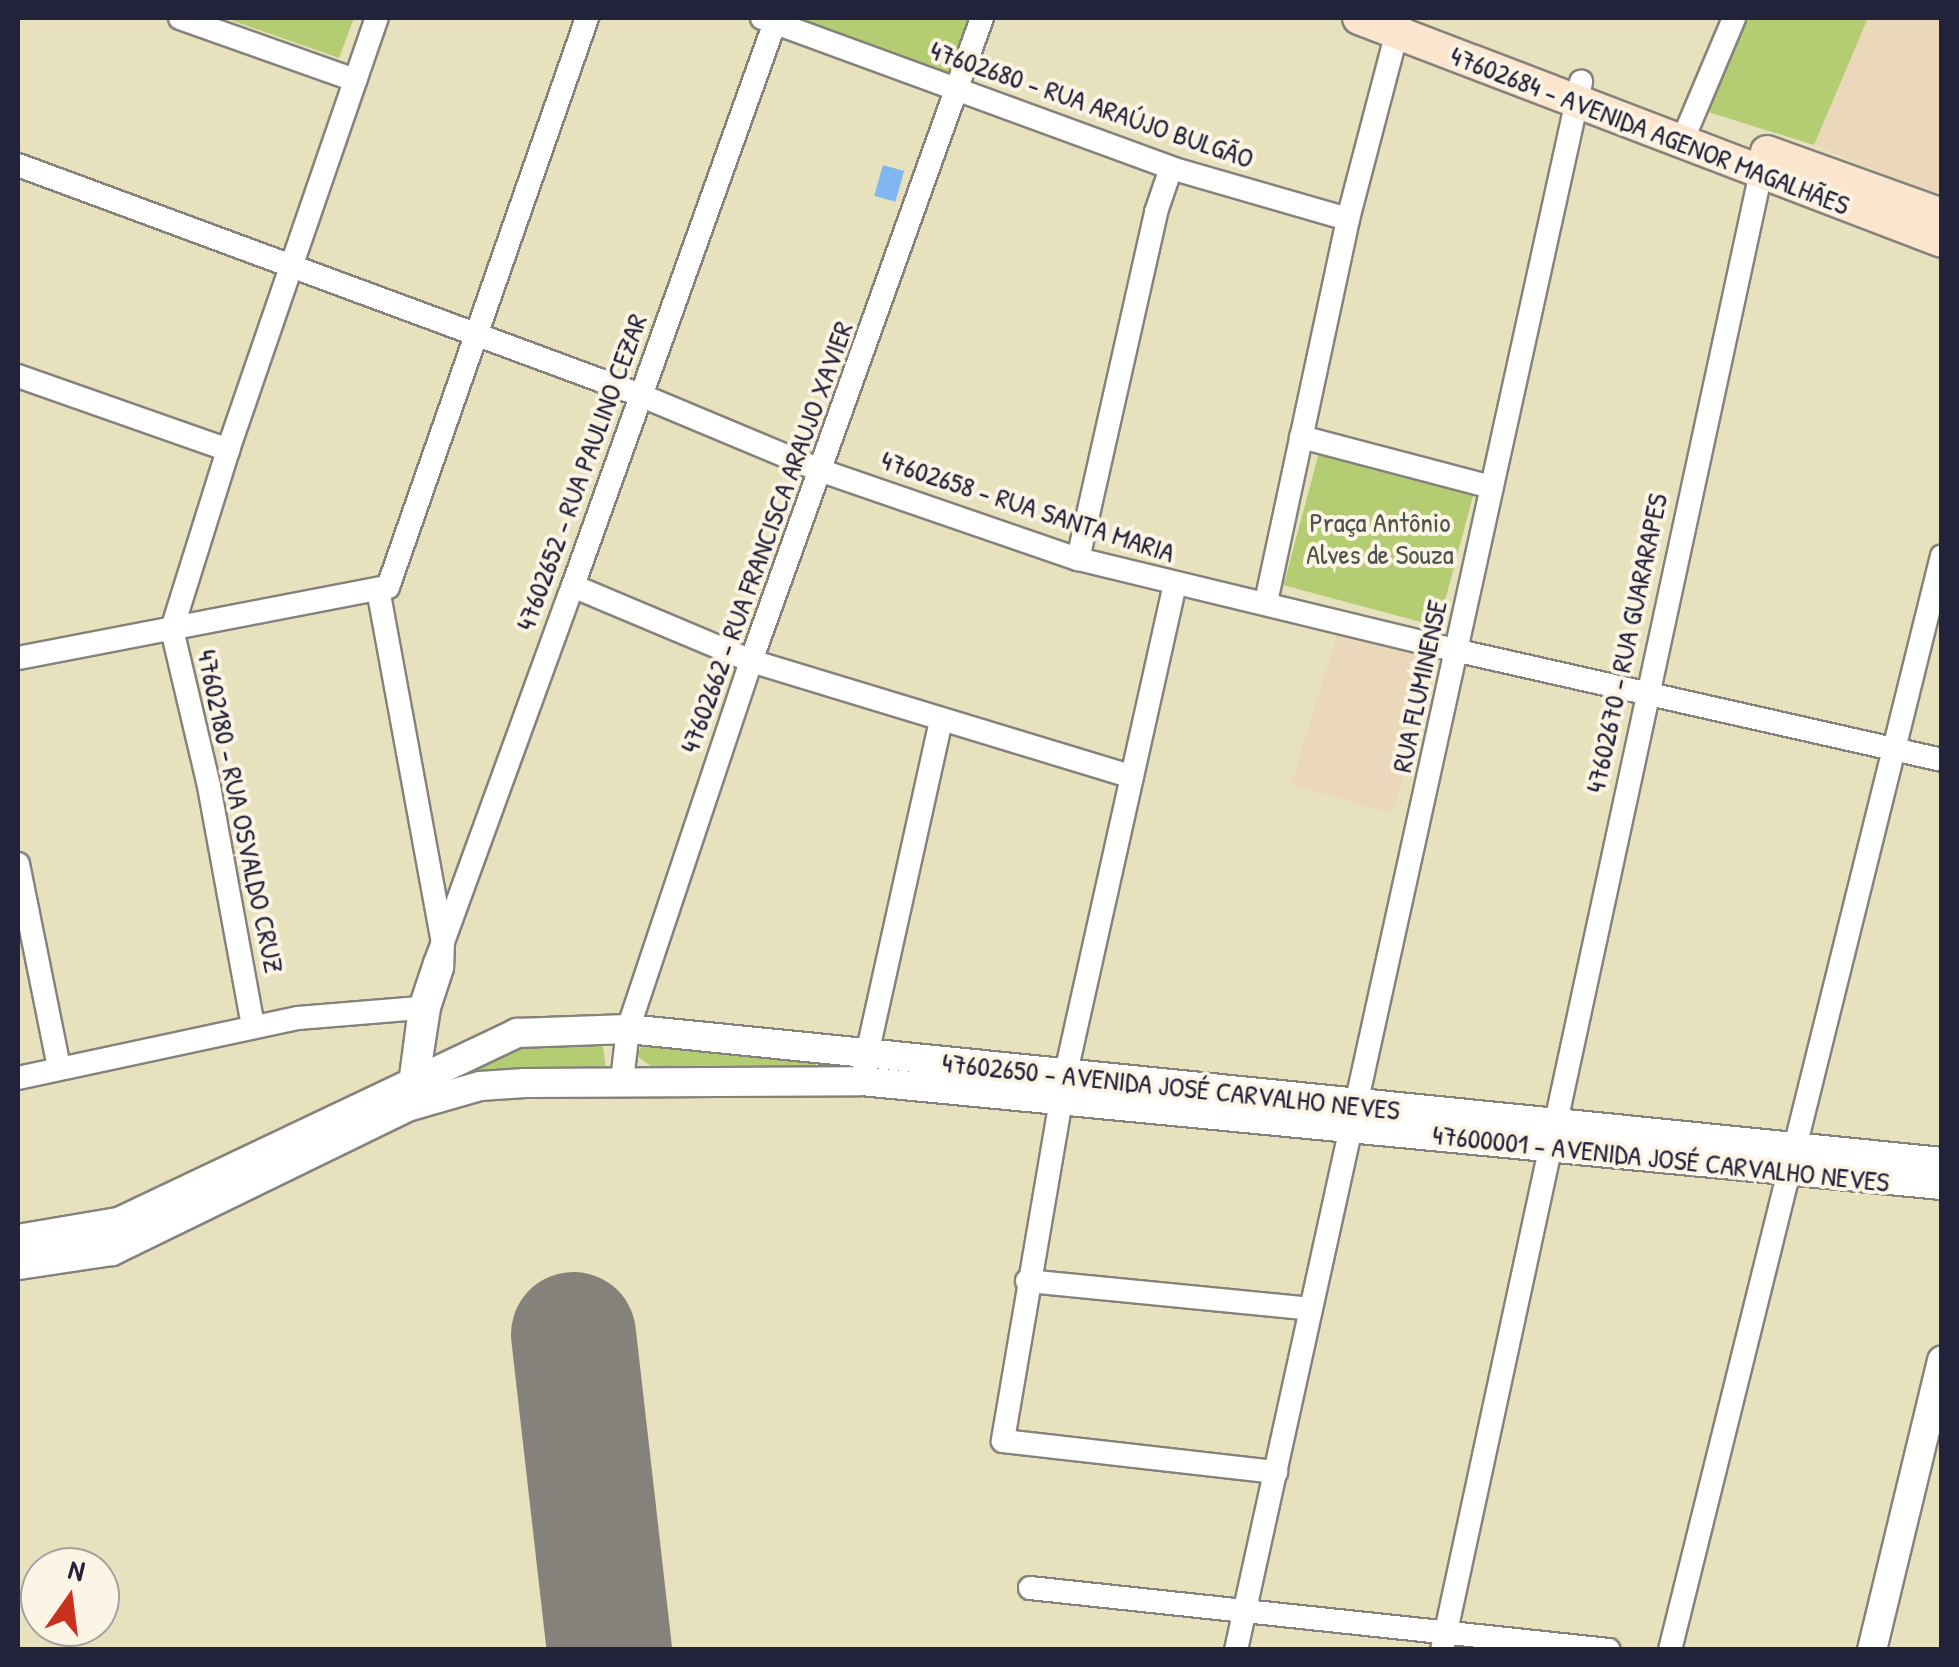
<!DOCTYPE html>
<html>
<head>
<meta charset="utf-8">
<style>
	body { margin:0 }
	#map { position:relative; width:1959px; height:1667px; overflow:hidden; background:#e8e1be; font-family:"Patrick Hand",sans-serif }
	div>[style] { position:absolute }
	.built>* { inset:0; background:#ebd8ba; transform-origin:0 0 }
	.green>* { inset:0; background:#b5cd72; transform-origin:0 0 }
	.water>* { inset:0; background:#80b7f0; transform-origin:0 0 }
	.runway>* { height:125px; margin:-62.5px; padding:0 62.5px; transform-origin:62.5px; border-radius:62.5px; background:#85827c }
	.roads { filter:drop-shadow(2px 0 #85827c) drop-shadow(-2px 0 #85827c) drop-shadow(0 2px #85827c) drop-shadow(0 -2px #85827c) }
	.minor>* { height:22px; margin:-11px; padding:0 11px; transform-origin:11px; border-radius:11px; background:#fff }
	.tertiary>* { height:28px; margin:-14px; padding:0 14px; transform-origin:14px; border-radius:14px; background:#fff }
	.secondary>* { height:32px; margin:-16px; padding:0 16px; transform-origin:16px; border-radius:16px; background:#fce5cf }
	span { translate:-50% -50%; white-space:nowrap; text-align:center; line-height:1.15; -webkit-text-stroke:8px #fcf5e5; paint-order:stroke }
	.street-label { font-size:28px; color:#22223b }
	.park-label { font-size:28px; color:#4e554c }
	.frame { position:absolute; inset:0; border:20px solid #22223b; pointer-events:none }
	.north { position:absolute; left:20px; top:1547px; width:100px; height:100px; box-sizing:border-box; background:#fcf5e5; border:2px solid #a5a1a1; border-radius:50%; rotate:14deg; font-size:28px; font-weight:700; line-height:40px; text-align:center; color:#22223b }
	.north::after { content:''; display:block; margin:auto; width:35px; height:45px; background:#c8321e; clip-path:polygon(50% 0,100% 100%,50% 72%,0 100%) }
</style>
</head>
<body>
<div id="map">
	<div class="built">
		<div style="clip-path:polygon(1868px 18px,1941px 18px,1941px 198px,1814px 145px)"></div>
		<div style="left:1340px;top:625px;width:105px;height:166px;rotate:17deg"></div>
	</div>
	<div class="green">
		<div style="clip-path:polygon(225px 18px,354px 18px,339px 58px)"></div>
		<div style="clip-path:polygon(780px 18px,968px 18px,947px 77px)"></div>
		<div style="clip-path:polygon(1744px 18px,1868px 18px,1814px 145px,1708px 112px)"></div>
		<div style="left:1320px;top:449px;width:160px;height:141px;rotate:15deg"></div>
		<div style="clip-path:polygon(646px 1041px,814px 1060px,817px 1068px,661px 1074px,636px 1055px)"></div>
		<div style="clip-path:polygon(594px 1042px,603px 1047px,606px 1068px,601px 1073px,476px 1075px,468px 1066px,513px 1046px)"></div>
	</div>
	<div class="water">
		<div style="left:883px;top:165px;width:22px;height:32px;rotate:16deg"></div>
	</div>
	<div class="runway">
		<div style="left:573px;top:1334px;width:318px;rotate:83.5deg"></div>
	</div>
	<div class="roads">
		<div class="minor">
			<div style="left:180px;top:18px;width:186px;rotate:19.5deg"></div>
			<div style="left:762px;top:18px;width:436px;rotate:20.1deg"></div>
			<div style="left:1171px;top:168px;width:184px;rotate:16.1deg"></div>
			<div style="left:1683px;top:139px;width:131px;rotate:-67.1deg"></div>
			<div style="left:18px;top:165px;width:663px;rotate:20.29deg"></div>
			<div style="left:640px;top:395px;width:197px;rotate:22.7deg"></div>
			<div style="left:822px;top:471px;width:271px;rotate:19deg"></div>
			<div style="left:1078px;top:559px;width:374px;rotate:13.6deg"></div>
			<div style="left:1441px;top:647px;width:514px;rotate:12.71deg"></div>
			<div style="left:18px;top:376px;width:223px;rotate:19.4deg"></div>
			<div style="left:1301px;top:437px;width:197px;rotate:14.7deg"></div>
			<div style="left:1078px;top:559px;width:356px;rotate:-77.3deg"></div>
			<div style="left:1156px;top:212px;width:46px;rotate:-71.2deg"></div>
			<div style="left:1175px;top:584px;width:505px;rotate:102.58deg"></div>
			<div style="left:1065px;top:1077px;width:369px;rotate:99.7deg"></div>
			<div style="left:1003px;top:1441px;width:275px;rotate:6.5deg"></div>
			<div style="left:573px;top:586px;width:193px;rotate:22.8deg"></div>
			<div style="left:751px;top:661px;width:398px;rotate:16.9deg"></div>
			<div style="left:378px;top:589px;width:359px;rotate:79.6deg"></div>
			<div style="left:443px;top:942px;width:26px;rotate:92deg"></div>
			<div style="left:442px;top:968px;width:42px;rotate:108deg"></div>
			<div style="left:429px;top:1008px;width:72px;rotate:98.8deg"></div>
			<div style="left:418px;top:1079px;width:30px;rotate:111deg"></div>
			<div style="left:407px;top:1107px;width:100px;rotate:-82.5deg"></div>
			<div style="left:420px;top:1008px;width:47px;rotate:-71.6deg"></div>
			<div style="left:435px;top:963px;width:22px;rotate:-69deg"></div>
			<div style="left:443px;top:942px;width:370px;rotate:-70deg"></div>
			<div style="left:570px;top:594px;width:608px;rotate:-70.28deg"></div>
			<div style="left:1266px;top:602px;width:392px;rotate:-77.9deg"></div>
			<div style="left:1348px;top:219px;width:205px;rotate:-75.3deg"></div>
			<div style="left:18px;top:658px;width:377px;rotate:-10.9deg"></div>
			<div style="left:388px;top:587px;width:603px;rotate:-70.72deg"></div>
			<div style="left:18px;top:864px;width:208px;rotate:78.6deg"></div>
			<div style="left:253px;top:1026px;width:244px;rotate:-100.4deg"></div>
			<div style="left:209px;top:786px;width:161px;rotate:-103.3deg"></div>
			<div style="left:172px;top:629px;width:188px;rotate:-72.6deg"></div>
			<div style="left:228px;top:450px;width:457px;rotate:-71deg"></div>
			<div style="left:864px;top:1068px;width:356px;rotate:-77.5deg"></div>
			<div style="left:18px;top:1078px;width:286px;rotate:-12.1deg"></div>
			<div style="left:298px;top:1018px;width:122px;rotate:-4.7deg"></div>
			<div style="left:622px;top:1081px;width:52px;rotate:-83.4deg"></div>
			<div style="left:628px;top:1029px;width:388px;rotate:-71.5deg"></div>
			<div style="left:751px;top:661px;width:683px;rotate:-70.24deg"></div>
			<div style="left:1027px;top:1281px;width:285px;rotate:5.6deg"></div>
			<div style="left:1030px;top:1588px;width:582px;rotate:6.11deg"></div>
			<div style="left:1236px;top:1650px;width:1606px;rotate:-77.59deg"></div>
			<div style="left:1442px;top:1650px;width:1526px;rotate:-77.82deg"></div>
			<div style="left:1670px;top:1650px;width:1127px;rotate:-76.04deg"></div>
		</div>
		<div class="tertiary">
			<div style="left:18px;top:1239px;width:102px;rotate:-9.6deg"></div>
			<div style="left:119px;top:1222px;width:441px;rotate:-25.4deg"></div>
			<div style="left:517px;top:1033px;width:111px;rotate:-2.1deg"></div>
			<div style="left:628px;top:1029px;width:1321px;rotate:5.78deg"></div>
			<div style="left:18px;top:1265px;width:95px;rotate:-8.5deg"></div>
			<div style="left:112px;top:1251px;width:328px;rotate:-26deg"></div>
			<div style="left:407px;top:1107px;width:76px;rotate:-16deg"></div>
			<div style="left:480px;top:1086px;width:45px;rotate:-3.8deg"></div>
			<div style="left:525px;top:1083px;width:336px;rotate:-0.3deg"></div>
			<div style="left:861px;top:1081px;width:1086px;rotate:5.5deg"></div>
			<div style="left:1872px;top:1650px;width:298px;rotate:-76.4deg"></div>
		</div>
		<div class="secondary">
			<div style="left:1359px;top:18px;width:624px;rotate:20.93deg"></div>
			<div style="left:1767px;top:152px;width:186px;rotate:19.8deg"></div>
		</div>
	</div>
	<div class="street-label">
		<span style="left:1092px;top:104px;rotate:19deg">47602680 - RUA ARAÚJO BULGÃO</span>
		<span style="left:1650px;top:130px;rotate:21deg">47602684 - AVENIDA AGENOR MAGALHÃES</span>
		<span style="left:581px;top:472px;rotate:-70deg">47602652 - RUA PAULINO CEZAR</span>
		<span style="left:1028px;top:506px;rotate:18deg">47602658 - RUA SANTA MARIA</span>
		<span style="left:766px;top:537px;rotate:-70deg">47602662 - RUA FRANCISCA ARAUJO XAVIER</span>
		<span style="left:1626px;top:643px;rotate:-78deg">47602670 - RUA GUARARAPES</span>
		<span style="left:1419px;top:686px;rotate:-78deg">RUA FLUMINENSE</span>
		<span style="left:241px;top:811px;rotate:78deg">47602180 - RUA OSVALDO CRUZ</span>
		<span style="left:1171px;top:1086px;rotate:6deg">47602650 - AVENIDA JOSÉ CARVALHO NEVES</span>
		<span style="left:1661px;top:1158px;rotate:6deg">47600001 - AVENIDA JOSÉ CARVALHO NEVES</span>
	</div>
	<div class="park-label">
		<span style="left:1380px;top:538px">Praça Antônio<br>Alves de Souza</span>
	</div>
	<div class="frame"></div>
	<div class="north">N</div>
</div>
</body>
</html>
